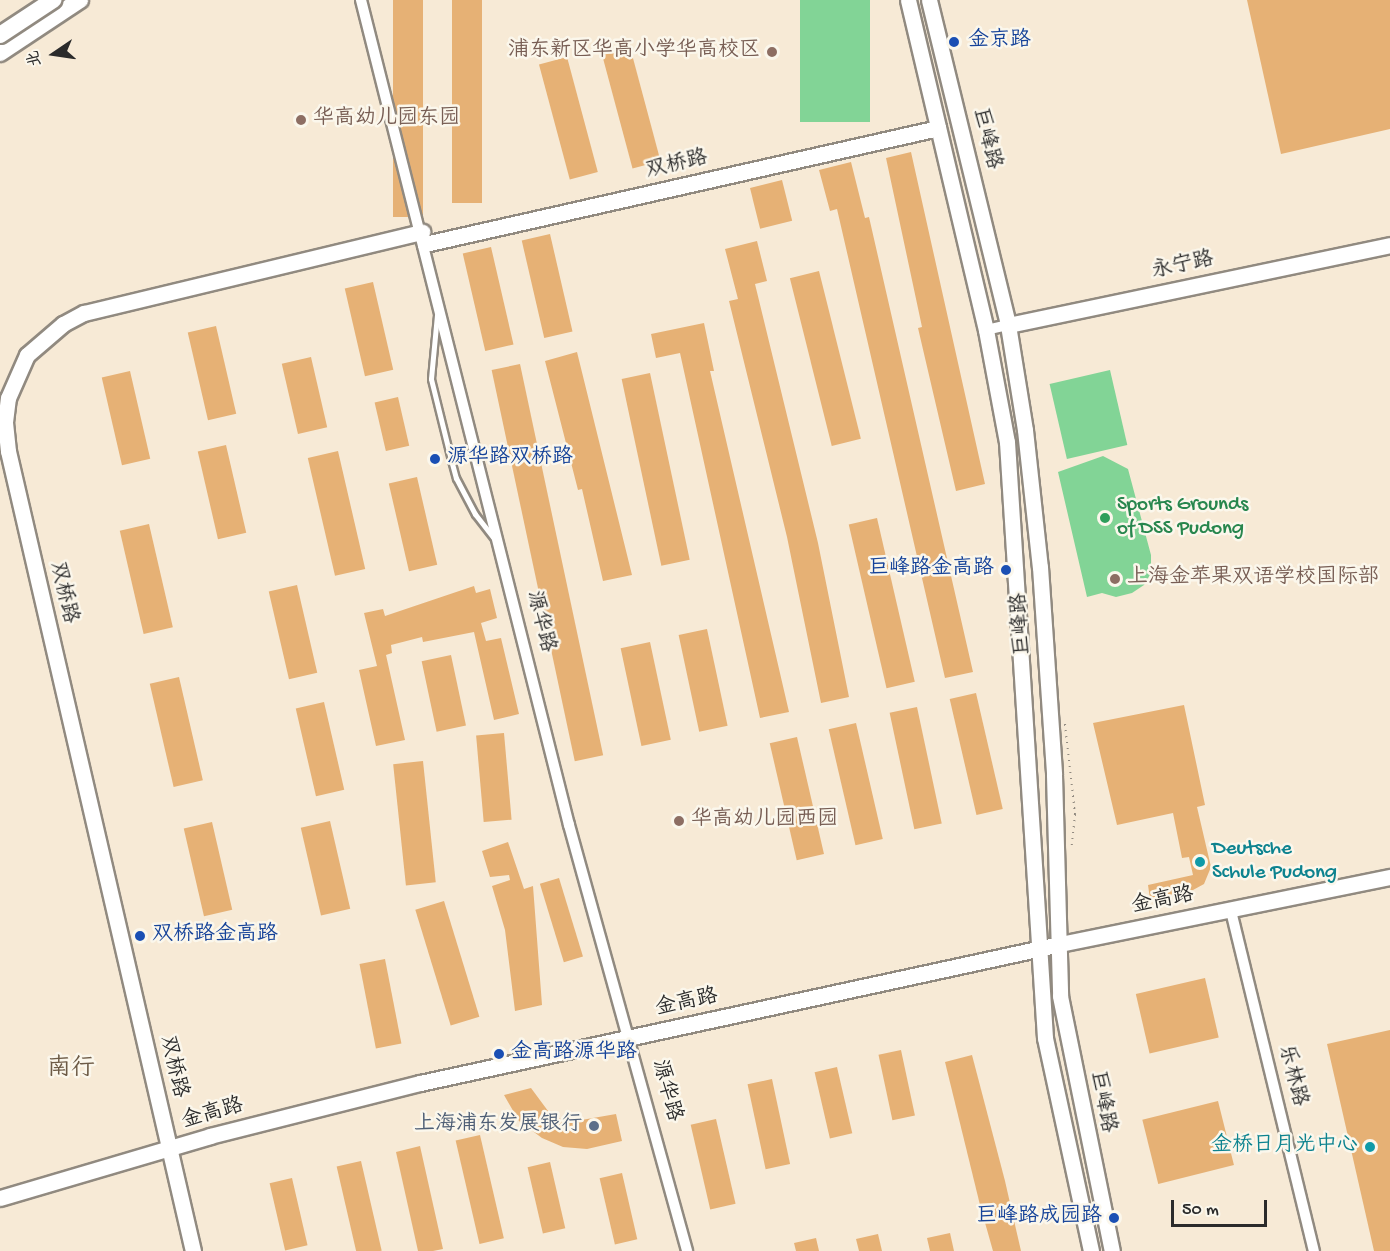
<!DOCTYPE html>
<html>
<head>
<meta charset="utf-8">
<style>
	body { margin:0 }
	#map { position:relative; width:1390px; height:1251px; overflow:hidden; background:#f7ead6; font-family:"Gochi Hand","LXGW WenKai TC",sans-serif }
	div>[style] { position:absolute }
	.green>* { inset:0; background:#82d496; transform-origin:0 0 }
	.building>* { inset:0; background:#e6b175; transform-origin:0 0 }
	.path>* { height:2px; margin-top:-1px; transform-origin:0; background:repeating-linear-gradient(90deg,#918a80 0 1.5px,transparent 0 6px) }
	.roads { filter:drop-shadow(2px 0 #918a80) drop-shadow(-2px 0 #918a80) drop-shadow(0 2px #918a80) drop-shadow(0 -2px #918a80) }
	.lane>* { height:5px; margin:-2.5px; padding:0 2.5px; transform-origin:2.5px; border-radius:2.5px; background:#fff }
	.street>* { height:10px; margin:-5px; padding:0 5px; transform-origin:5px; border-radius:5px; background:#fff }
	.secondary>* { height:15px; margin:-7.5px; padding:0 7.5px; transform-origin:7.5px; border-radius:7.5px; background:#fff }
	.primary>* { height:16px; margin:-8px; padding:0 8px; transform-origin:8px; border-radius:8px; background:#fff }
	.bridges { filter:drop-shadow(2px 0 #918a80) drop-shadow(-2px 0 #918a80) drop-shadow(0 2px #918a80) drop-shadow(0 -2px #918a80) }
	.primary-bridge>* { height:16px; margin:-8px; padding:0 8px; transform-origin:8px; border-radius:8px; background:#fff }
	.dots>* { width:16px; height:16px; translate:-50% -50%; box-sizing:border-box; border:3px solid #fbf7ec; border-radius:50% }
	span { translate:-50% -50%; white-space:nowrap; text-align:center; line-height:1.15; -webkit-text-stroke:5px #fbf7ec; paint-order:stroke }
	.transit-label { font-size:21px; color:#164399 }
	.left { translate:0 -50%; text-align:left }
	.right { translate:-100% -50%; text-align:right }
	.education-label { font-size:21px; color:#785e54 }
	.street-label { font-size:21px; color:#2b2b2b }
	.leisure-label { font-size:21px; color:#27864d }
	.culture-label { font-size:21px; color:#0d838f }
	.service-label { font-size:21px; color:#4e5e75 }
	.quarter-label { font-size:24px; color:#6c5a45 }
	.north { position:absolute; left:24px; top:24px; width:60px; height:60px; -webkit-text-stroke:4px #fbf7ec; paint-order:stroke; rotate:257deg; font-size:16px; font-weight:700; line-height:24px; text-align:center; color:#2b2b2b }
	.north::after { content:''; display:block; margin:auto; width:21px; height:27px; background:#2b2b2b; clip-path:polygon(50% 0,100% 100%,50% 72%,0 100%) }
	.scale { position:absolute; left:1171px; top:1200px; width:96px; height:27px; box-sizing:border-box; border:3px solid #2b2b2b; border-top:0; padding-left:8px; font-size:18px; line-height:21px; white-space:nowrap; color:#2b2b2b; -webkit-text-stroke:4px #fbf7ec; paint-order:stroke }
</style>
</head>
<body>
<div id="map">
	<div class="green">
		<div style="left:800px;top:0;width:70px;height:122px"></div>
		<div style="left:1110px;top:370px;width:77px;height:62px;rotate:77deg"></div>
		<div style="clip-path:polygon(1103px 456px,1128px 469px,1151px 555px,1151px 573px,1144px 585px,1132px 593px,1116px 597px,1102px 593px,1087px 597px,1058px 472px)"></div>
	</div>
	<div class="building">
		<div style="left:393px;top:0;width:30px;height:217px"></div>
		<div style="left:452px;top:0;width:30px;height:203px"></div>
		<div style="clip-path:polygon(1247px 0,1390px 0,1390px 129px,1281px 154px)"></div>
		<div style="left:630px;top:47px;width:118px;height:29px;rotate:75deg"></div>
		<div style="left:567px;top:57px;width:119px;height:29px;rotate:75deg"></div>
		<div style="clip-path:polygon(911px 152px,985px 484px,956px 491px,918px 328px,922px 327px,886px 158px)"></div>
		<div style="clip-path:polygon(851px 162px,865px 218px,869px 217px,973px 672px,945px 678px,837px 209px,830px 211px,819px 170px)"></div>
		<div style="left:782px;top:180px;width:42px;height:33px;rotate:76deg"></div>
		<div style="left:550px;top:234px;width:100px;height:29px;rotate:77deg"></div>
		<div style="clip-path:polygon(757px 241px,767px 281px,755px 284px,818px 543px,849px 697px,821px 703px,787px 537px,729px 301px,738px 299px,725px 249px)"></div>
		<div style="left:491px;top:247px;width:100px;height:29px;rotate:77deg"></div>
		<div style="left:819px;top:271px;width:173px;height:30px;rotate:76deg"></div>
		<div style="left:373px;top:282px;width:90px;height:29px;rotate:77deg"></div>
		<div style="clip-path:polygon(704px 323px,714px 371px,710px 371px,789px 712px,760px 718px,680px 353px,656px 358px,651px 334px)"></div>
		<div style="left:216px;top:326px;width:90px;height:29px;rotate:77deg"></div>
		<div style="clip-path:polygon(577px 352px,632px 575px,603px 581px,582px 489px,578px 490px,545px 361px)"></div>
		<div style="left:311px;top:357px;width:72px;height:30px;rotate:77deg"></div>
		<div style="left:520px;top:364px;width:400px;height:29px;rotate:78deg"></div>
		<div style="left:130px;top:371px;width:90px;height:29px;rotate:77deg"></div>
		<div style="left:650px;top:373px;width:191px;height:29px;rotate:78deg"></div>
		<div style="left:398px;top:397px;width:50px;height:24px;rotate:77deg"></div>
		<div style="left:226px;top:445px;width:90px;height:29px;rotate:77deg"></div>
		<div style="left:338px;top:451px;width:121px;height:31px;rotate:77deg"></div>
		<div style="left:417px;top:477px;width:90px;height:29px;rotate:77deg"></div>
		<div style="left:877px;top:518px;width:168px;height:29px;rotate:77deg"></div>
		<div style="left:149px;top:524px;width:106px;height:30px;rotate:77deg"></div>
		<div style="left:297px;top:585px;width:90px;height:29px;rotate:77deg"></div>
		<div style="clip-path:polygon(474px 586px,476px 593px,490px 589px,497px 618px,481px 623px,486px 641px,501px 638px,519px 714px,494px 720px,474px 632px,423px 642px,422px 637px,391px 645px,392px 653px,386px 655px,405px 740px,376px 746px,359px 670px,377px 666px,364px 613px,383px 609px,385px 616px)"></div>
		<div style="left:707px;top:629px;width:99px;height:29px;rotate:78deg"></div>
		<div style="left:650px;top:642px;width:100px;height:30px;rotate:78deg"></div>
		<div style="left:451px;top:655px;width:72px;height:30px;rotate:78deg"></div>
		<div style="left:179px;top:677px;width:106px;height:30px;rotate:77deg"></div>
		<div style="left:976px;top:693px;width:119px;height:27px;rotate:77deg"></div>
		<div style="left:324px;top:702px;width:90px;height:29px;rotate:77deg"></div>
		<div style="clip-path:polygon(1184px 705px,1205px 805px,1197px 807px,1211px 867px,1204px 884px,1193px 890px,1150px 899px,1148px 885px,1193px 875px,1189px 857px,1182px 858px,1173px 813px,1117px 825px,1093px 723px)"></div>
		<div style="left:917px;top:707px;width:119px;height:28px;rotate:78deg"></div>
		<div style="left:856px;top:723px;width:119px;height:28px;rotate:77deg"></div>
		<div style="left:504px;top:733px;width:87px;height:28px;rotate:85deg"></div>
		<div style="left:797px;top:737px;width:120px;height:28px;rotate:77deg"></div>
		<div style="left:423px;top:761px;width:122px;height:30px;rotate:84deg"></div>
		<div style="left:330px;top:821px;width:90px;height:30px;rotate:77deg"></div>
		<div style="left:212px;top:822px;width:90px;height:29px;rotate:77deg"></div>
		<div style="clip-path:polygon(508px 842px,524px 889px,533px 886px,542px 1005px,515px 1011px,505px 930px,492px 886px,510px 880px,509px 875px,490px 877px,482px 851px)"></div>
		<div style="left:559px;top:878px;width:82px;height:20px;rotate:73deg"></div>
		<div style="left:444px;top:901px;width:121px;height:30px;rotate:73deg"></div>
		<div style="left:385px;top:959px;width:86px;height:26px;rotate:79deg"></div>
		<div style="left:1205px;top:978px;width:61px;height:71px;rotate:77deg"></div>
		<div style="clip-path:polygon(1390px 1030px,1390px 1251px,1374px 1251px,1327px 1044px)"></div>
		<div style="left:901px;top:1050px;width:67px;height:23px;rotate:78deg"></div>
		<div style="clip-path:polygon(972px 1055px,1005px 1181px,1021px 1251px,993px 1251px,980px 1205px,945px 1062px)"></div>
		<div style="left:837px;top:1067px;width:68px;height:23px;rotate:77deg"></div>
		<div style="left:772px;top:1079px;width:87px;height:25px;rotate:78deg"></div>
		<div style="clip-path:polygon(531px 1088px,551px 1115px,570px 1122px,616px 1114px,622px 1141px,587px 1149px,563px 1147px,542px 1138px,519px 1121px,504px 1095px)"></div>
		<div style="left:1218px;top:1101px;width:66px;height:78px;rotate:76deg"></div>
		<div style="left:716px;top:1119px;width:87px;height:26px;rotate:77deg"></div>
		<div style="left:480px;top:1135px;width:106px;height:25px;rotate:77deg"></div>
		<div style="clip-path:polygon(420px 1146px,443px 1249px,433px 1251px,418px 1251px,396px 1152px)"></div>
		<div style="left:361px;top:1161px;width:92px;height:25px;rotate:77deg"></div>
		<div style="left:550px;top:1162px;width:68px;height:23px;rotate:77deg"></div>
		<div style="left:622px;top:1173px;width:68px;height:23px;rotate:77deg"></div>
		<div style="left:292px;top:1178px;width:69px;height:23px;rotate:77deg"></div>
		<div style="clip-path:polygon(950px 1233px,954px 1251px,930px 1251px,927px 1238px)"></div>
		<div style="clip-path:polygon(878px 1234px,882px 1251px,859px 1251px,856px 1239px)"></div>
		<div style="clip-path:polygon(816px 1238px,819px 1251px,796px 1251px,794px 1243px)"></div>
	</div>
	<div class="path">
		<div style="left:1065px;top:724px;width:91px;rotate:83.7deg"></div>
		<div style="left:1075px;top:814px;width:36px;rotate:96deg"></div>
	</div>
	<div class="roads">
		<div class="lane">
			<div style="left:437px;top:315px;width:64px;rotate:95.4deg"></div>
			<div style="left:431px;top:379px;width:79px;rotate:76.1deg"></div>
			<div style="left:450px;top:456px;width:23px;rotate:75deg"></div>
			<div style="left:456px;top:478px;width:41px;rotate:62.2deg"></div>
			<div style="left:475px;top:514px;width:29px;rotate:52deg"></div>
		</div>
		<div class="street">
			<div style="left:361px;top:0;width:851px;rotate:75.85deg"></div>
			<div style="left:569px;top:825px;width:442px;rotate:74.5deg"></div>
			<div style="left:986px;top:330px;width:23px;rotate:-13deg"></div>
			<div style="left:1231px;top:911px;width:350px;rotate:76.3deg"></div>
		</div>
		<div class="secondary">
			<div style="left:908px;top:0;width:339px;rotate:76.7deg"></div>
			<div style="left:986px;top:330px;width:114px;rotate:79.4deg"></div>
			<div style="left:1007px;top:442px;width:597px;rotate:86.35deg"></div>
			<div style="left:1045px;top:1038px;width:218px;rotate:77.8deg"></div>
			<div style="left:929px;top:0;width:334px;rotate:76.3deg"></div>
			<div style="left:1008px;top:325px;width:106px;rotate:80.8deg"></div>
			<div style="left:1025px;top:430px;width:138px;rotate:83.8deg"></div>
			<div style="left:1040px;top:567px;width:208px;rotate:86.1deg"></div>
			<div style="left:1054px;top:775px;width:221px;rotate:88.4deg"></div>
			<div style="left:1060px;top:996px;width:260px;rotate:78.5deg"></div>
			<div style="left:425px;top:244px;width:526px;rotate:-12.74deg"></div>
			<div style="left:1008px;top:325px;width:390px;rotate:-11.8deg"></div>
			<div style="left:0;top:1198px;width:219px;rotate:-16.4deg"></div>
			<div style="left:210px;top:1136px;width:217px;rotate:-14.2deg"></div>
			<div style="left:420px;top:1083px;width:655px;rotate:-12.25deg"></div>
			<div style="left:1060px;top:944px;width:337px;rotate:-11.5deg"></div>
			<div style="left:193px;top:1251px;width:821px;rotate:-103.02deg"></div>
			<div style="left:8px;top:451px;width:29px;rotate:-96deg"></div>
			<div style="left:5px;top:422px;width:24px;rotate:-83deg"></div>
			<div style="left:8px;top:398px;width:47px;rotate:-66.2deg"></div>
			<div style="left:27px;top:355px;width:48px;rotate:-40.7deg"></div>
			<div style="left:63px;top:324px;width:24px;rotate:-28deg"></div>
			<div style="left:84px;top:313px;width:348px;rotate:-13.5deg"></div>
		</div>
		<div class="primary">
			<div style="left:0;top:53px;width:96px;rotate:-33.5deg"></div>
		</div>
	</div>
	<div class="bridges">
		<div class="primary-bridge">
			<div style="left:0;top:35px;width:64px;rotate:-33.4deg"></div>
		</div>
	</div>
	<div class="dots">
		<div style="left:954px;top:42px;background:#1a4fb4"></div>
		<div style="left:772px;top:52px;background:#8d6e63"></div>
		<div style="left:301px;top:120px;background:#8d6e63"></div>
		<div style="left:435px;top:459px;background:#1a4fb4"></div>
		<div style="left:1105px;top:518px;background:#2e9e5b"></div>
		<div style="left:1006px;top:570px;background:#1a4fb4"></div>
		<div style="left:1115px;top:579px;background:#8d6e63"></div>
		<div style="left:679px;top:821px;background:#8d6e63"></div>
		<div style="left:1200px;top:862px;background:#0f9aa8"></div>
		<div style="left:140px;top:936px;background:#1a4fb4"></div>
		<div style="left:499px;top:1054px;background:#1a4fb4"></div>
		<div style="left:594px;top:1126px;background:#5c6f8a"></div>
		<div style="left:1370px;top:1147px;background:#0f9aa8"></div>
		<div style="left:1114px;top:1218px;background:#1a4fb4"></div>
	</div>
	<div class="transit-label">
		<span class="left" style="left:968px;top:42px">金京路</span>
		<span class="left" style="left:447px;top:459px">源华路双桥路</span>
		<span class="right" style="left:994px;top:570px">巨峰路金高路</span>
		<span class="left" style="left:152px;top:936px">双桥路金高路</span>
		<span class="left" style="left:511px;top:1054px">金高路源华路</span>
		<span class="right" style="left:1102px;top:1218px">巨峰路成园路</span>
	</div>
	<div class="education-label">
		<span class="right" style="left:760px;top:52px">浦东新区华高小学华高校区</span>
		<span class="left" style="left:313px;top:120px">华高幼儿园东园</span>
		<span class="left" style="left:1127px;top:579px">上海金苹果双语学校国际部</span>
		<span class="left" style="left:691px;top:821px">华高幼儿园西园</span>
	</div>
	<div class="street-label">
		<span style="left:985px;top:139px;rotate:76deg">巨峰路</span>
		<span style="left:677px;top:166px;rotate:-13deg">双桥路</span>
		<span style="left:1183px;top:267px;rotate:-12deg">永宁路</span>
		<span style="left:62px;top:593px;rotate:77deg">双桥路</span>
		<span style="left:539px;top:622px;rotate:76deg">源华路</span>
		<span style="left:1023px;top:624px;rotate:-94deg">巨峰路</span>
		<span style="left:1163px;top:902px;rotate:-11deg">金高路</span>
		<span style="left:687px;top:1004px;rotate:-12deg">金高路</span>
		<span style="left:172px;top:1067px;rotate:77deg">双桥路</span>
		<span style="left:1291px;top:1076px;rotate:76deg">乐林路</span>
		<span style="left:665px;top:1091px;rotate:75deg">源华路</span>
		<span style="left:1101px;top:1102px;rotate:79deg">巨峰路</span>
		<span style="left:213px;top:1115px;rotate:-16deg">金高路</span>
	</div>
	<div class="leisure-label">
		<span class="left" style="left:1117px;top:518px">Sports Grounds<br>of DSS Pudong</span>
	</div>
	<div class="culture-label">
		<span class="left" style="left:1212px;top:862px">Deutsche<br>Schule Pudong</span>
		<span class="right" style="left:1358px;top:1147px">金桥日月光中心</span>
	</div>
	<div class="service-label">
		<span class="right" style="left:582px;top:1126px">上海浦东发展银行</span>
	</div>
	<div class="quarter-label">
		<span style="left:71px;top:1070px">南行</span>
	</div>
	<div class="north">北</div>
	<div class="scale">50 m</div>
</div>
</body>
</html>
